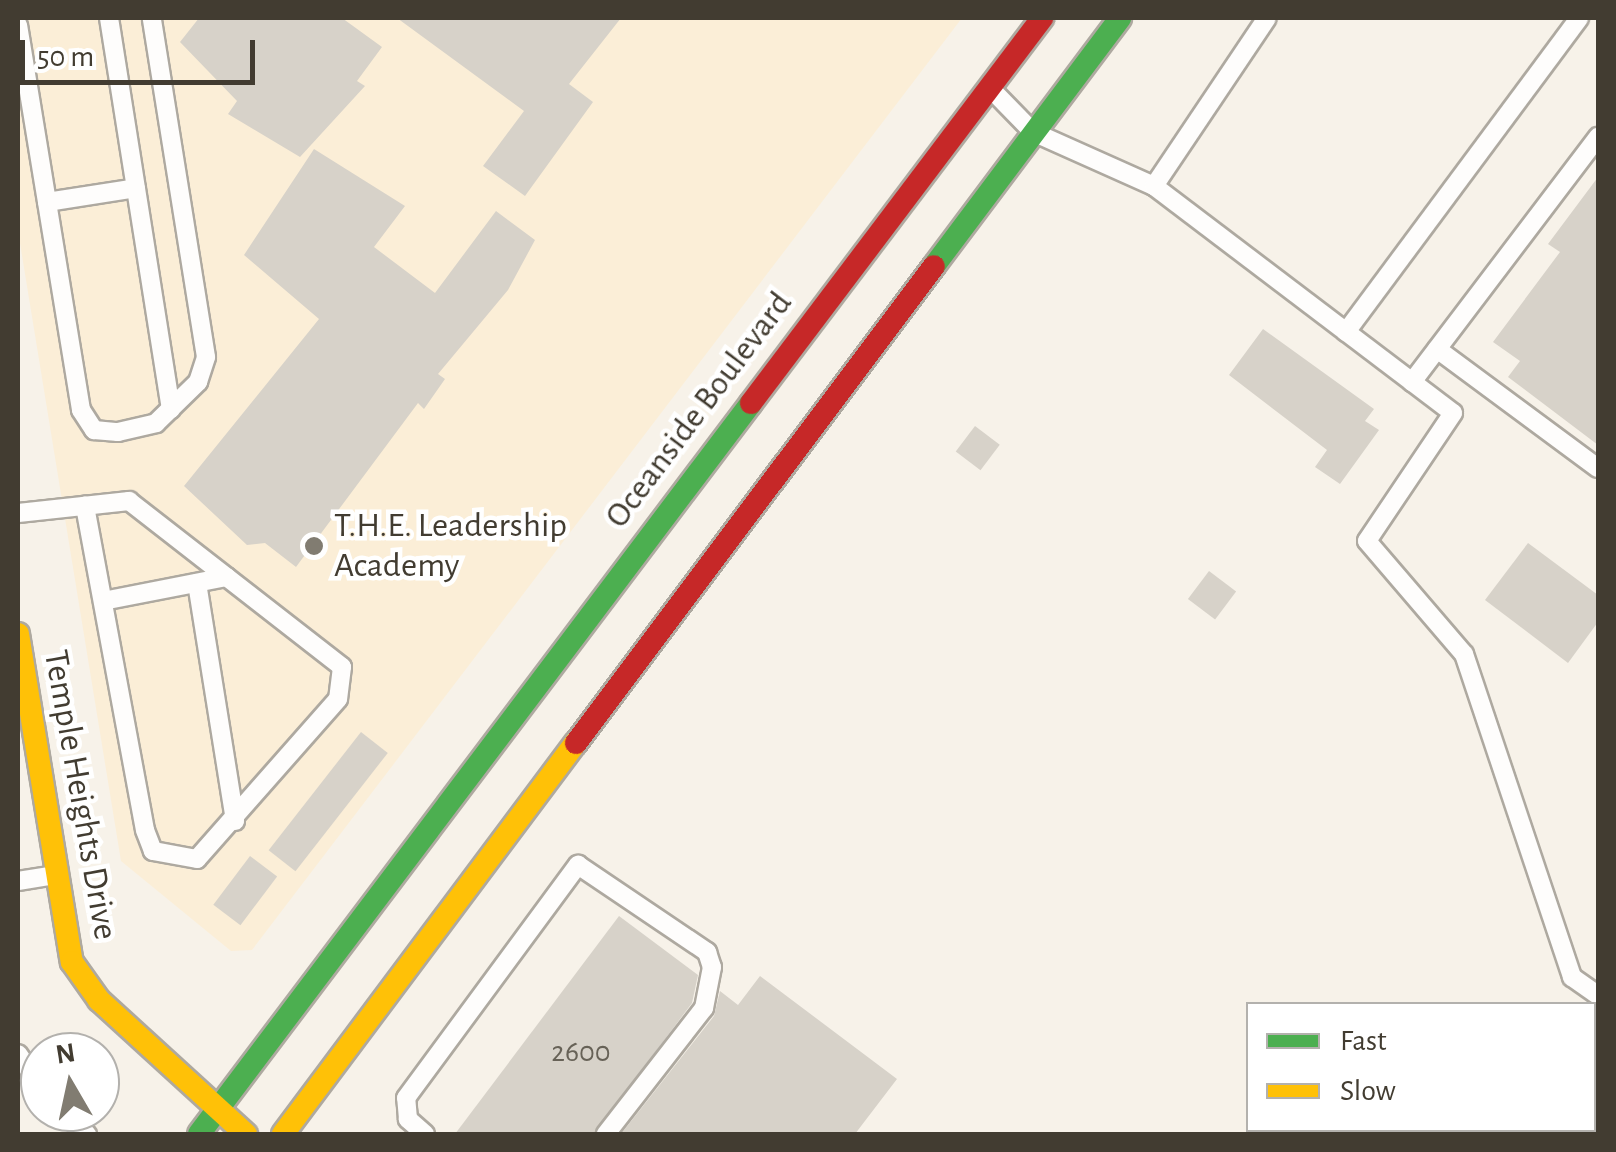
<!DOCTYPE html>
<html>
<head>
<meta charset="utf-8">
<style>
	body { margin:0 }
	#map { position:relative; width:1616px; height:1152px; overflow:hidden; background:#f7f2e9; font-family:"Alegreya Sans",sans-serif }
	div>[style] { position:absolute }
	.built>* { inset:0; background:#fbeed7 }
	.building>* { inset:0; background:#d7d2c9; transform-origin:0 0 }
	.roads { filter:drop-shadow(2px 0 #aea9a0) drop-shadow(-2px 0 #aea9a0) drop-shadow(0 2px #aea9a0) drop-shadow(0 -2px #aea9a0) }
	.lane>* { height:18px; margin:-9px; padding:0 9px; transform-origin:9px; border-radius:9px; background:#fefdfc }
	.fast>* { height:22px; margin:-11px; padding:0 11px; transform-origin:11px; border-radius:11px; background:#4caf50 }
	.slow>* { height:22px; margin:-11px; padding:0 11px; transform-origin:11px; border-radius:11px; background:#ffc107 }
	.jam>* { height:22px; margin:-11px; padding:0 11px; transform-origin:11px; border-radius:11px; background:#c62828 }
	.dots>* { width:28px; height:28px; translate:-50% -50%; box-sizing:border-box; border:5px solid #fff; border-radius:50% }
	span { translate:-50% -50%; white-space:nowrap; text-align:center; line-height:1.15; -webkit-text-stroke:9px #fff; paint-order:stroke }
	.number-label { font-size:30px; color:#676257 }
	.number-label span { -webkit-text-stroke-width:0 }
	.street-label { font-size:35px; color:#423c31 }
	.poi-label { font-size:35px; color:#423c31 }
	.left { translate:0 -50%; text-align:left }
	.frame { position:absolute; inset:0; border:20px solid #423c31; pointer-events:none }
	.legend { position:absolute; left:1246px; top:1002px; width:350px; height:130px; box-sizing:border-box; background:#fff; border:2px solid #b3b1ad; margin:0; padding:12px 18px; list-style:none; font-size:30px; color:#423c31 }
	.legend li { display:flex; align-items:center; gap:20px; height:50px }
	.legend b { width:50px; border:2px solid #b3b1ad }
	.north { position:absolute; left:20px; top:1032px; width:100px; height:100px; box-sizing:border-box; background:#fff; border:2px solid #b3b1ad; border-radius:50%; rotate:351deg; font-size:28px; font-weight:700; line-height:40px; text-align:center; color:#423c31 }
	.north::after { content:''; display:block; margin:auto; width:35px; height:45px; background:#817c71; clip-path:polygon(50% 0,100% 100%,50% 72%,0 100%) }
	.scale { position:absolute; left:20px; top:40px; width:235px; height:45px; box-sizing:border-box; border:5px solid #423c31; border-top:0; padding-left:12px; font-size:30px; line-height:35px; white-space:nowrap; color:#423c31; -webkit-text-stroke:8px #fff; paint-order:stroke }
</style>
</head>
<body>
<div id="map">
	<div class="built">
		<div style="clip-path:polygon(18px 18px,962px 18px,252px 950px,231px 951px,121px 861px,18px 231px)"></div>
	</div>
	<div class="building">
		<div style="clip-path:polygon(199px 18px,342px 18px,382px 47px,357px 81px,365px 86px,300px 157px,228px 114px,237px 101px,180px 42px)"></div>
		<div style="clip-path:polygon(397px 18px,621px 18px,569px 84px,593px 102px,525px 196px,483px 166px,524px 111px)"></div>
		<div style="clip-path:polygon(314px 149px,405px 206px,374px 247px,435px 293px,496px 211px,535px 240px,508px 290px,438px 374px,445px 379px,424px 409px,418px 403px,296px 567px,265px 543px,247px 545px,184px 486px,319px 319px,244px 255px)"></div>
		<div style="clip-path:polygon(1598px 177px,1598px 445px,1508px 377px,1520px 361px,1493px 342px,1560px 252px,1548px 244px)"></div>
		<div style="clip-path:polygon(1263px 329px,1374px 409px,1365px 421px,1379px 430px,1340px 484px,1315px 467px,1327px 450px,1229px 375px)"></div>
		<div style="left:975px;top:426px;width:31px;height:32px;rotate:37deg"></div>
		<div style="clip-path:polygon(1528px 543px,1598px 595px,1598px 622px,1568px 663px,1485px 600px)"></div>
		<div style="left:1209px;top:571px;width:34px;height:35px;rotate:37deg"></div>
		<div style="left:361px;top:732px;width:34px;height:150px;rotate:38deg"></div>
		<div style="left:250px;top:856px;width:34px;height:61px;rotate:37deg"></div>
		<div style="clip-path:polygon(619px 916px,698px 975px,692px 1003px,594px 1134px,455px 1134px)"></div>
		<div style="clip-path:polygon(760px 976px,897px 1079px,855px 1134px,621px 1134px,714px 1016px,720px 991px,738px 1005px)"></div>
	</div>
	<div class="roads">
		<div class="lane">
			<div style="left:109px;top:18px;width:396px;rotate:81deg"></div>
			<div style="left:18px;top:25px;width:390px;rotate:80.7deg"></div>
			<div style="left:81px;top:410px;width:24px;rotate:57deg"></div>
			<div style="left:94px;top:430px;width:24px;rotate:5deg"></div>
			<div style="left:118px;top:432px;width:39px;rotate:-13deg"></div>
			<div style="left:156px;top:423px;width:59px;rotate:-44.3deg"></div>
			<div style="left:198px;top:382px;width:26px;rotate:-72deg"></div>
			<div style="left:206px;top:357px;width:343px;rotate:-99.1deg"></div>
			<div style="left:992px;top:90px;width:59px;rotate:45.7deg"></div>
			<div style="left:1033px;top:132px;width:133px;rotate:24.1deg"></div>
			<div style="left:1154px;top:186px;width:375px;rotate:37.2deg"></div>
			<div style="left:1453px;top:413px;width:154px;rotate:123.9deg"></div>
			<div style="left:1367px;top:541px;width:149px;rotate:49.4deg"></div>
			<div style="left:1464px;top:654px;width:341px;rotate:71.5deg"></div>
			<div style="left:1572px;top:977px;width:32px;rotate:35deg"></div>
			<div style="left:1154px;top:186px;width:202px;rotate:-56.1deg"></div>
			<div style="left:47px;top:202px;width:90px;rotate:-8.9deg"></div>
			<div style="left:1346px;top:332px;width:391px;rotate:-53.4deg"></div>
			<div style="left:1437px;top:349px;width:200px;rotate:36.5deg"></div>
			<div style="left:1412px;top:382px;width:308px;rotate:-52.8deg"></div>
			<div style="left:18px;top:513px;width:112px;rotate:-6.2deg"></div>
			<div style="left:129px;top:501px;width:270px;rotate:37.9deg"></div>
			<div style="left:342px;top:667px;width:32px;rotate:97deg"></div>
			<div style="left:338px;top:699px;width:213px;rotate:131.4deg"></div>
			<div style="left:197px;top:859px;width:45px;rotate:-169.7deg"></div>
			<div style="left:153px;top:851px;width:22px;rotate:-111deg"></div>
			<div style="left:145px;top:830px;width:330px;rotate:-100.5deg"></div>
			<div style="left:197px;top:583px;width:241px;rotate:80.9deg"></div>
			<div style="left:103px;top:601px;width:126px;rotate:-11deg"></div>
			<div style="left:18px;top:881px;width:37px;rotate:-9deg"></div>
			<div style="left:18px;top:1054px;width:38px;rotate:55deg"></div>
			<div style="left:63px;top:1112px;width:33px;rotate:43deg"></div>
			<div style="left:425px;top:1134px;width:23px;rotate:-139deg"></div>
			<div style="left:408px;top:1119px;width:21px;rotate:-95deg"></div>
			<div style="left:406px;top:1098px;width:290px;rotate:-53.6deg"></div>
			<div style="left:578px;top:865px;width:156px;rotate:34deg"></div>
			<div style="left:707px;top:952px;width:16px;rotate:72deg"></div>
			<div style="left:712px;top:967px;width:42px;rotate:101deg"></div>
			<div style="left:704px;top:1008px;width:160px;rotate:127.9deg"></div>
		</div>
		<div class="fast">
			<div style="left:934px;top:266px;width:310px;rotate:-53.1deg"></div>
			<div style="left:199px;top:1134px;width:916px;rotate:-52.94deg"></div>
		</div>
		<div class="slow">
			<div style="left:18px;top:634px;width:332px;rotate:80.7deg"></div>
			<div style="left:72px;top:962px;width:47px;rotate:54.6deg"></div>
			<div style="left:99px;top:1000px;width:199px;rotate:42.4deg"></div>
			<div style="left:283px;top:1134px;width:489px;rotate:-53.2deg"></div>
		</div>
		<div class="jam">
			<div style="left:751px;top:403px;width:483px;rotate:-52.9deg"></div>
			<div style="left:576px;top:743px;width:596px;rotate:-53.11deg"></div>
		</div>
	</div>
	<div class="dots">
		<div style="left:314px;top:546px;background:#817c71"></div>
	</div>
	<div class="number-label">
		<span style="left:581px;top:1052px">2600</span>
	</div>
	<div class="street-label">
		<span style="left:699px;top:410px;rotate:-53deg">Oceanside Boulevard</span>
		<span style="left:80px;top:795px;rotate:80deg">Temple Heights Drive</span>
	</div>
	<div class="poi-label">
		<span class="left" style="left:334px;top:546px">T.H.E. Leadership<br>Academy</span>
	</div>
	<div class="frame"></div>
	<ul class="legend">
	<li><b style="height:12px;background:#4caf50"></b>Fast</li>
	<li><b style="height:12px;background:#ffc107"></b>Slow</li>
	</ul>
	<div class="north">N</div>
	<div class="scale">50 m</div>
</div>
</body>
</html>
